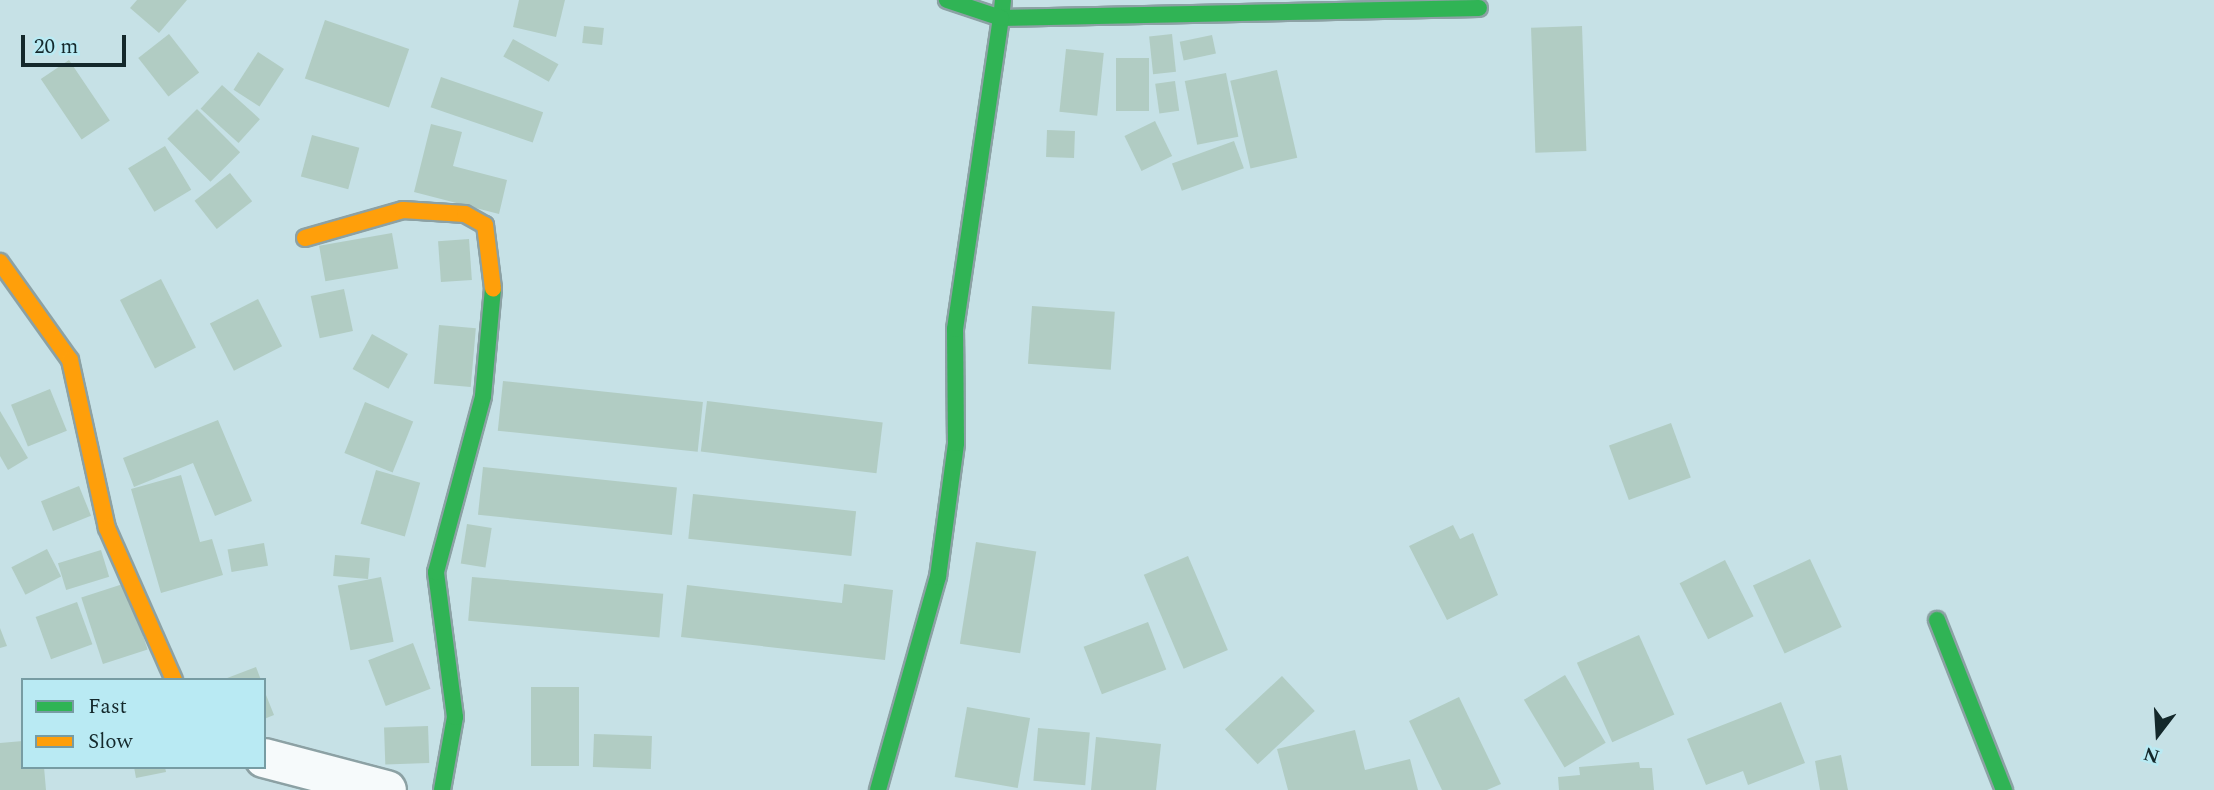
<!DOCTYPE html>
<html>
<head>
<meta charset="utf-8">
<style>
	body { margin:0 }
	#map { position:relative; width:2214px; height:790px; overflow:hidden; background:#c6e1e6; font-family:Spectral,serif }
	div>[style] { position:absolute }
	.building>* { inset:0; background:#b1ccc3; transform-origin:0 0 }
	.roads { filter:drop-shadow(2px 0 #8ca1a4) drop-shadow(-2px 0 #8ca1a4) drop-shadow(0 2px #8ca1a4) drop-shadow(0 -2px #8ca1a4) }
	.street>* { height:38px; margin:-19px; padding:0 19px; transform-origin:19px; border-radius:19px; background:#f6fafb }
	.fast>* { height:16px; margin:-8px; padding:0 8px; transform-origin:8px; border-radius:8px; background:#30b455 }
	.slow>* { height:16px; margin:-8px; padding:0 8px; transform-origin:8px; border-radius:8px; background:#ff9f0a }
	span { translate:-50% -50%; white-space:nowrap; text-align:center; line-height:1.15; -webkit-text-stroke:5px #b9eaf3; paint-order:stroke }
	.legend { position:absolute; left:21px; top:678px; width:245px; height:91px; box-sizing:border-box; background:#b9eaf3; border:2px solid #779ca3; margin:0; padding:9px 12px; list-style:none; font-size:21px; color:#14282b }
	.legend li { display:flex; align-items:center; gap:14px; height:35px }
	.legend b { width:35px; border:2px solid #779ca3 }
	.north { position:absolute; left:2123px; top:699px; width:70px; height:70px; -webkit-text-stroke:5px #b9eaf3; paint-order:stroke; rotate:197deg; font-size:19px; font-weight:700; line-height:28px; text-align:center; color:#14282b }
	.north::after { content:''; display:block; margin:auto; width:24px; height:32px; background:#14282b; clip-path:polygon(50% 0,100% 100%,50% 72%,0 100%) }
	.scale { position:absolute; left:21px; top:35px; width:105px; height:32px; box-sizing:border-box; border:4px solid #14282b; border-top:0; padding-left:9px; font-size:21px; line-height:24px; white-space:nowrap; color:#14282b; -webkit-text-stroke:5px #b9eaf3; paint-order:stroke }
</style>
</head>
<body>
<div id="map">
	<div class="building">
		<div style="clip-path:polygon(137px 0,187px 0,159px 33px,130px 8px)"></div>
		<div style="clip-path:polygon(519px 0,565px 0,556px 37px,513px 27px)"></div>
		<div style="left:325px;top:20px;width:89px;height:62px;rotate:19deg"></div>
		<div style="left:584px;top:26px;width:20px;height:17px;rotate:6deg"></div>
		<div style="left:1582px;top:26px;width:125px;height:51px;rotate:88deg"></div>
		<div style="left:169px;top:34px;width:49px;height:39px;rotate:52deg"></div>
		<div style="left:1172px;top:34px;width:38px;height:23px;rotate:84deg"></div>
		<div style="left:1212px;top:35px;width:19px;height:33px;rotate:78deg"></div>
		<div style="left:513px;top:39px;width:52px;height:20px;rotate:29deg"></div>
		<div style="left:1066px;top:49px;width:38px;height:63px;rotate:6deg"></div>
		<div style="left:258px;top:52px;width:31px;height:45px;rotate:33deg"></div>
		<div style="left:1116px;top:58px;width:33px;height:53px"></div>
		<div style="left:69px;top:60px;width:73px;height:34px;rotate:56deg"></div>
		<div style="left:1277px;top:70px;width:90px;height:48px;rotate:77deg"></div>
		<div style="left:1226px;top:73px;width:65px;height:42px;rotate:79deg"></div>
		<div style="left:441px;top:77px;width:108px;height:32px;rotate:19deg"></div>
		<div style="left:1175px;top:81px;width:30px;height:20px;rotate:82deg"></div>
		<div style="left:222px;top:85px;width:51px;height:32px;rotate:42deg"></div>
		<div style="left:197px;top:109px;width:61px;height:42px;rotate:45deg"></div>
		<div style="left:1155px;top:121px;width:39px;height:34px;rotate:64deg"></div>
		<div style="clip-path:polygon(431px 124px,462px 132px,453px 166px,507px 180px,499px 214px,414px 192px)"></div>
		<div style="left:1047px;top:130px;width:28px;height:27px;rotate:2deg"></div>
		<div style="left:312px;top:135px;width:49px;height:43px;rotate:15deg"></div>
		<div style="left:1234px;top:141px;width:29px;height:66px;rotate:70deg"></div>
		<div style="left:165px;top:146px;width:51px;height:43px;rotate:59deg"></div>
		<div style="left:230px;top:173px;width:36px;height:45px;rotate:52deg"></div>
		<div style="left:392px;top:233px;width:36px;height:74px;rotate:80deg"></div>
		<div style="left:469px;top:239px;width:41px;height:31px;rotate:86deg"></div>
		<div style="left:161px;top:279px;width:77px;height:46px;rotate:63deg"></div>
		<div style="left:344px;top:289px;width:43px;height:34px;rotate:78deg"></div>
		<div style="left:258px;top:299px;width:53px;height:54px;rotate:63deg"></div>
		<div style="left:1032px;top:306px;width:83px;height:58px;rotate:4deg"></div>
		<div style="left:439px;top:325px;width:37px;height:59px;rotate:5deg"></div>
		<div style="left:372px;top:334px;width:41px;height:40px;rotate:29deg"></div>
		<div style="left:503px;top:381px;width:201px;height:50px;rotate:6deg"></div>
		<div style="left:50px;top:389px;width:45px;height:42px;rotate:68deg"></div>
		<div style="left:707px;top:401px;width:177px;height:51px;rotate:7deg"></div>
		<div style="left:365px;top:402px;width:52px;height:55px;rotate:22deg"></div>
		<div style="clip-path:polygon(0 411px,28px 458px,8px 470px,0 456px)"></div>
		<div style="clip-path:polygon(218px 420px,252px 501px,215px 516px,193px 463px,134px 487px,123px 458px)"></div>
		<div style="left:1671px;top:423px;width:58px;height:66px;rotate:70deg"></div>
		<div style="left:483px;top:467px;width:195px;height:48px;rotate:6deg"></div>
		<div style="left:376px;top:470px;width:46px;height:56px;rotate:16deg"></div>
		<div style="clip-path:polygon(181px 475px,200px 542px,212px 539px,223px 575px,161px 593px,131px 489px)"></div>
		<div style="left:79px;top:486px;width:32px;height:41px;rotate:68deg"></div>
		<div style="left:693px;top:494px;width:164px;height:45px;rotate:6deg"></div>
		<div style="left:467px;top:524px;width:25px;height:40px;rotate:9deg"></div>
		<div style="clip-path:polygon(1453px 525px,1460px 539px,1473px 533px,1498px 595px,1447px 620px,1409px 546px)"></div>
		<div style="left:976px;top:542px;width:61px;height:103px;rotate:9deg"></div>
		<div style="left:264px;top:543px;width:23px;height:37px;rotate:80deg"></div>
		<div style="left:47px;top:549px;width:31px;height:40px;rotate:63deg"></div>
		<div style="left:101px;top:550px;width:28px;height:45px;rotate:73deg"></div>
		<div style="left:335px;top:555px;width:35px;height:21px;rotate:5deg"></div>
		<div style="left:1188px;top:556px;width:102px;height:48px;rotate:67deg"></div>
		<div style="left:1810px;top:559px;width:75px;height:63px;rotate:65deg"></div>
		<div style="left:1725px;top:560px;width:63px;height:51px;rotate:63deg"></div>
		<div style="left:381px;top:577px;width:66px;height:44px;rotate:79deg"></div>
		<div style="left:472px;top:577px;width:192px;height:44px;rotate:5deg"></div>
		<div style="left:126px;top:583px;width:70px;height:47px;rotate:72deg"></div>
		<div style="clip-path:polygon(844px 584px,893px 590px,885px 660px,681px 637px,687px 585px,842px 603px)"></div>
		<div style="left:77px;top:602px;width:45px;height:44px;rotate:70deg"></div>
		<div style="left:1148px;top:622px;width:51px;height:69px;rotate:69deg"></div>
		<div style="clip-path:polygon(0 628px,7px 646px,0 648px)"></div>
		<div style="left:1639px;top:635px;width:87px;height:68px;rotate:66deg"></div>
		<div style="left:413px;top:643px;width:49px;height:48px;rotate:69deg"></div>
		<div style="clip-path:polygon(256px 667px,261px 680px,222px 680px)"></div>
		<div style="left:1565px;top:675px;width:79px;height:48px;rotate:59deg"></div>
		<div style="left:1282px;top:676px;width:48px;height:78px;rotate:47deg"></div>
		<div style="left:531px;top:687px;width:48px;height:79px"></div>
		<div style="clip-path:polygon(264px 690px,274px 715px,264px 719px)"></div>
		<div style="clip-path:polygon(1459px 697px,1501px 784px,1487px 790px,1442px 790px,1409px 721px)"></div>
		<div style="clip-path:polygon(1781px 702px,1805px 763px,1748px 785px,1743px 771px,1706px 785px,1687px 739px)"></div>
		<div style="left:967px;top:707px;width:64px;height:71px;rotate:10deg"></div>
		<div style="left:428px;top:726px;width:37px;height:44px;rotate:88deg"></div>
		<div style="left:1038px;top:728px;width:52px;height:53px;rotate:5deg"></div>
		<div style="clip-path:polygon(1355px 730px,1365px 770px,1410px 759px,1418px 790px,1288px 790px,1277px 749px)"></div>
		<div style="left:594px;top:734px;width:58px;height:33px;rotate:2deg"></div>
		<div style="clip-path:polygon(1096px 737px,1161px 744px,1156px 790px,1091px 790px)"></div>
		<div style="clip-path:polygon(23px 741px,23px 767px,44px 767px,46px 790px,0 790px,0 743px)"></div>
		<div style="clip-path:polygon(1841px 755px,1848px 790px,1820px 790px,1815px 761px)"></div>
		<div style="clip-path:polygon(1639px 762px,1640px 768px,1652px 768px,1654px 790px,1559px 790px,1558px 777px,1580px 775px,1579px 767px)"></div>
		<div style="clip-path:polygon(134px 767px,165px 767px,166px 772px,136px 778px)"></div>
	</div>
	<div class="roads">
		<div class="street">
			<div style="left:264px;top:758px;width:127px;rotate:14.6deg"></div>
		</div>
		<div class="fast">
			<div style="left:1003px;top:0;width:18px;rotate:96deg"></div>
			<div style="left:1001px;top:18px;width:478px;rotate:-1.2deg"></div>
			<div style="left:1937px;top:620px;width:183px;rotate:68.5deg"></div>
			<div style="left:442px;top:790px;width:74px;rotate:-79.9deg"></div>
			<div style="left:455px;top:717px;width:146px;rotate:-97.5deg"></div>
			<div style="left:436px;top:572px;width:182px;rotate:-75deg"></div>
			<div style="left:483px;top:396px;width:108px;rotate:-84.7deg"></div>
			<div style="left:878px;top:790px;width:221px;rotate:-74.3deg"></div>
			<div style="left:938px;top:577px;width:135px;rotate:-82.3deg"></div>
			<div style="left:956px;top:443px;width:114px;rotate:-90.5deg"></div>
			<div style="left:955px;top:329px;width:314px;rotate:-81.6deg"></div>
			<div style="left:1001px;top:18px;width:57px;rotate:-161.6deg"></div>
		</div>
		<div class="slow">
			<div style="left:305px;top:238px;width:102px;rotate:-15.9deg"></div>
			<div style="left:403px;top:210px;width:62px;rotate:3.7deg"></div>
			<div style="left:465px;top:214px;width:23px;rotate:29deg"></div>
			<div style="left:485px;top:225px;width:64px;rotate:82.8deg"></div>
			<div style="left:0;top:262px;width:120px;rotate:54.5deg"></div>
			<div style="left:70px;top:360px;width:172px;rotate:77.6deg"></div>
			<div style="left:107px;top:528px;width:166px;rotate:66.2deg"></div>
		</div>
	</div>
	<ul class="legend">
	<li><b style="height:9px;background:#30b455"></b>Fast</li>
	<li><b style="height:9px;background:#ff9f0a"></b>Slow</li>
	</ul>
	<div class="north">N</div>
	<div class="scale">20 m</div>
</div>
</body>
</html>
